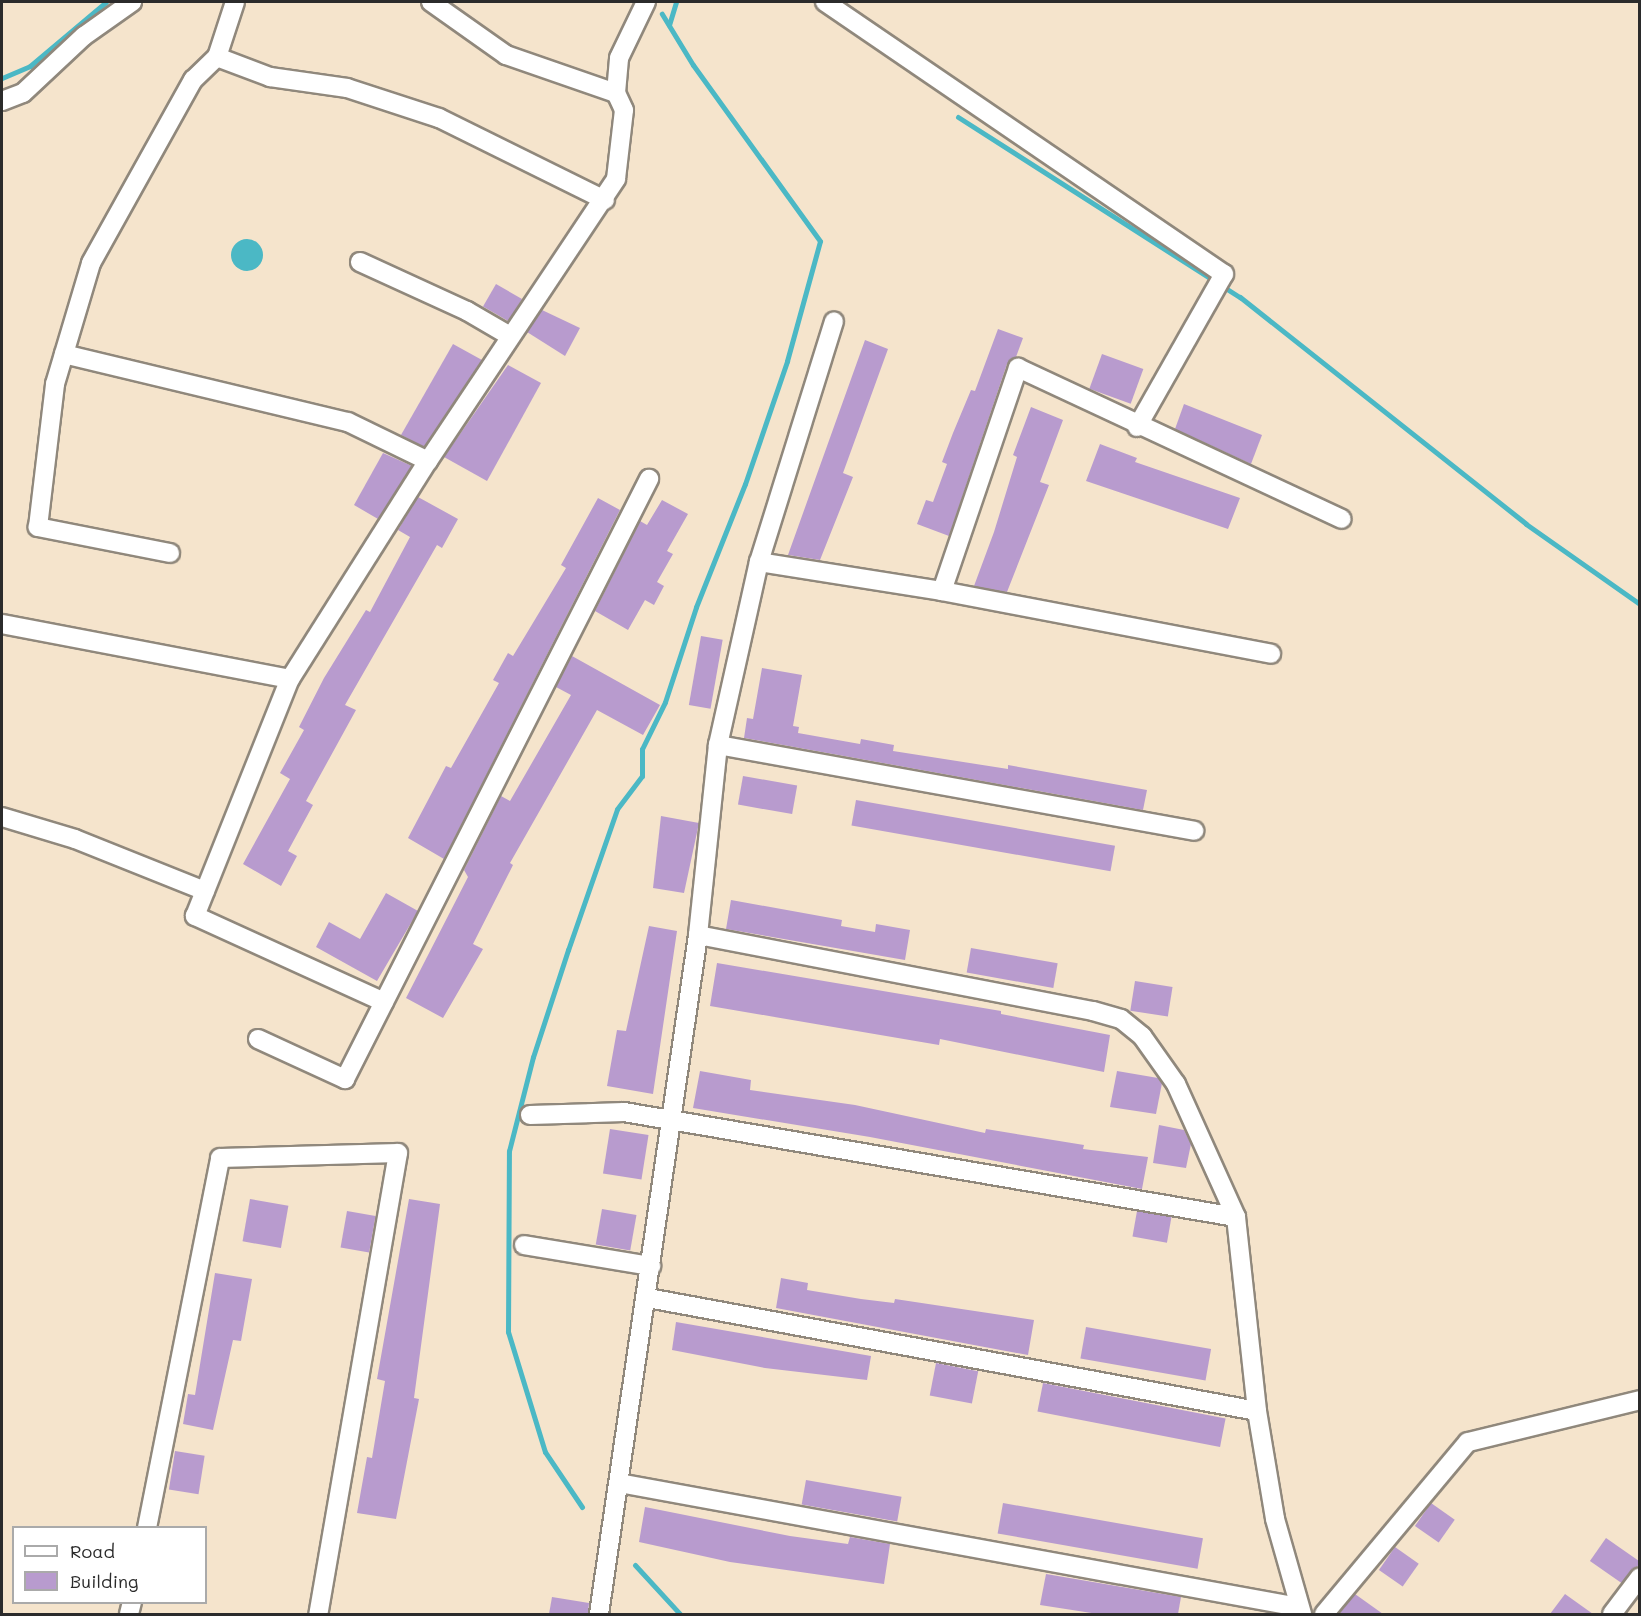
<!DOCTYPE html>
<html>
<head>
<meta charset="utf-8">
<style>
	body { margin:0 }
	#map { position:relative; width:1641px; height:1616px; overflow:hidden; background:#f5e4cc; font-family:Mali,sans-serif }
	div>[style] { position:absolute }
	.water>* { inset:0; background:#4bb8c5 }
	.round { border-radius:50% }
	.stream>* { height:5px; margin:-2.5px; padding:0 2.5px; transform-origin:2.5px; border-radius:2.5px; background:#4bb8c5 }
	.building>* { inset:0; background:#b89bce; transform-origin:0 0 }
	.roads { filter:drop-shadow(2px 0 #90887c) drop-shadow(-2px 0 #90887c) drop-shadow(0 2px #90887c) drop-shadow(0 -2px #90887c) }
	.minor>* { height:18px; margin:-9px; padding:0 9px; transform-origin:9px; border-radius:9px; background:#fff }
	span { translate:-50% -50%; white-space:nowrap; text-align:center; line-height:1.15; -webkit-text-stroke:5px #fff; paint-order:stroke }
	.frame { position:absolute; inset:0; border:3px solid #2b2b2b; pointer-events:none }
	.legend { position:absolute; left:12px; top:1526px; width:195px; height:78px; box-sizing:border-box; background:#fff; border:2px solid #aaa; margin:0; padding:8px 10px; list-style:none; font-size:18px; color:#2b2b2b }
	.legend li { display:flex; align-items:center; gap:12px; height:30px }
	.legend b { width:30px; border:2px solid #aaa }
</style>
</head>
<body>
<div id="map">
	<div class="water">
		<div class="round" style="left:231px;top:239px;width:32px;height:32px"></div>
	</div>
	<div class="stream">
		<div style="left:669px;top:25px;width:24px;rotate:-73deg"></div>
		<div style="left:2px;top:78px;width:30px;rotate:-23deg"></div>
		<div style="left:30px;top:66px;width:99px;rotate:-40.1deg"></div>
		<div style="left:958px;top:117px;width:335px;rotate:32.6deg"></div>
		<div style="left:1240px;top:297px;width:365px;rotate:38.4deg"></div>
		<div style="left:1526px;top:524px;width:139px;rotate:35.1deg"></div>
		<div style="left:582px;top:1507px;width:66px;rotate:-123.9deg"></div>
		<div style="left:545px;top:1452px;width:126px;rotate:-107.1deg"></div>
		<div style="left:508px;top:1332px;width:181px;rotate:-89.7deg"></div>
		<div style="left:509px;top:1151px;width:97px;rotate:-75.7deg"></div>
		<div style="left:533px;top:1057px;width:113px;rotate:-71.9deg"></div>
		<div style="left:568px;top:950px;width:149px;rotate:-70.8deg"></div>
		<div style="left:617px;top:809px;width:41px;rotate:-52.9deg"></div>
		<div style="left:642px;top:776px;width:27px;rotate:-90deg"></div>
		<div style="left:642px;top:749px;width:52px;rotate:-63.9deg"></div>
		<div style="left:665px;top:702px;width:100px;rotate:-71.9deg"></div>
		<div style="left:696px;top:607px;width:132px;rotate:-68.3deg"></div>
		<div style="left:745px;top:484px;width:130px;rotate:-71.1deg"></div>
		<div style="left:787px;top:361px;width:124px;rotate:-74.6deg"></div>
		<div style="left:820px;top:241px;width:217px;rotate:-125.8deg"></div>
		<div style="left:693px;top:65px;width:60px;rotate:-121.3deg"></div>
		<div style="left:635px;top:1565px;width:67px;rotate:47.4deg"></div>
	</div>
	<div class="building">
		<div style="left:496px;top:284px;width:30px;height:26px;rotate:30deg"></div>
		<div style="clip-path:polygon(542px 310px,580px 328px,565px 356px,527px 332px)"></div>
		<div style="clip-path:polygon(998px 329px,1023px 338px,1016px 357px,1007px 364px,949px 536px,917px 524px,926px 500px,933px 502px,947px 464px,942px 462px,953px 433px,971px 390px,975px 391px)"></div>
		<div style="clip-path:polygon(865px 340px,888px 349px,843px 473px,853px 477px,820px 560px,788px 555px)"></div>
		<div style="clip-path:polygon(453px 344px,482px 360px,424px 447px,401px 435px)"></div>
		<div style="left:1102px;top:354px;width:44px;height:37px;rotate:20deg"></div>
		<div style="clip-path:polygon(508px 365px,541px 383px,487px 481px,444px 457px)"></div>
		<div style="clip-path:polygon(1184px 404px,1262px 435px,1251px 464px,1175px 429px)"></div>
		<div style="clip-path:polygon(1031px 407px,1063px 420px,1040px 482px,1049px 485px,1007px 592px,974px 586px,994px 532px,1017px 457px,1013px 455px)"></div>
		<div style="clip-path:polygon(1100px 444px,1137px 458px,1135px 462px,1240px 498px,1228px 529px,1086px 481px)"></div>
		<div style="clip-path:polygon(383px 453px,412px 466px,378px 519px,354px 505px)"></div>
		<div style="clip-path:polygon(418px 497px,458px 519px,442px 548px,437px 545px,345px 705px,356px 710px,306px 801px,313px 805px,288px 851px,297px 856px,281px 886px,243px 864px,290px 779px,280px 773px,304px 730px,299px 727px,324px 678px,366px 610px,370px 612px,410px 537px,398px 530px)"></div>
		<div style="clip-path:polygon(598px 498px,620px 510px,444px 859px,408px 838px,446px 766px,451px 768px,499px 683px,493px 680px,508px 653px,513px 656px,566px 568px,561px 565px)"></div>
		<div style="clip-path:polygon(662px 500px,688px 514px,667px 551px,673px 554px,657px 582px,664px 586px,654px 605px,645px 600px,628px 630px,595px 611px,640px 521px,647px 525px)"></div>
		<div style="left:701px;top:636px;width:22px;height:70px;rotate:10deg"></div>
		<div style="clip-path:polygon(572px 656px,660px 705px,643px 735px,597px 710px,510px 863px,513px 865px,473px 944px,483px 949px,443px 1018px,406px 998px,468px 877px,464px 870px,501px 796px,510px 801px,571px 695px,556px 687px)"></div>
		<div style="clip-path:polygon(762px 668px,802px 675px,793px 726px,799px 727px,798px 733px,860px 744px,861px 739px,894px 745px,893px 751px,1008px 769px,1008px 765px,1147px 790px,1143px 810px,744px 738px,747px 718px,753px 719px)"></div>
		<div style="left:743px;top:776px;width:55px;height:29px;rotate:10deg"></div>
		<div style="left:856px;top:800px;width:263px;height:26px;rotate:10deg"></div>
		<div style="clip-path:polygon(661px 816px,699px 823px,684px 893px,653px 888px)"></div>
		<div style="clip-path:polygon(386px 893px,418px 911px,377px 981px,316px 947px,329px 922px,360px 939px)"></div>
		<div style="clip-path:polygon(731px 900px,842px 920px,841px 926px,875px 932px,876px 924px,910px 930px,905px 960px,726px 929px)"></div>
		<div style="clip-path:polygon(649px 926px,677px 931px,653px 1094px,607px 1086px,617px 1030px,626px 1031px)"></div>
		<div style="left:971px;top:948px;width:88px;height:25px;rotate:10deg"></div>
		<div style="clip-path:polygon(717px 963px,1001px 1011px,1001px 1014px,1110px 1035px,1104px 1072px,940px 1039px,939px 1045px,710px 1006px)"></div>
		<div style="left:1135px;top:981px;width:38px;height:30px;rotate:9deg"></div>
		<div style="clip-path:polygon(700px 1071px,751px 1080px,750px 1090px,855px 1105px,985px 1133px,986px 1129px,1084px 1145px,1083px 1149px,1148px 1157px,1142px 1189px,870px 1137px,693px 1108px)"></div>
		<div style="clip-path:polygon(1117px 1071px,1158px 1078px,1162px 1083px,1156px 1114px,1110px 1107px)"></div>
		<div style="clip-path:polygon(1159px 1125px,1184px 1130px,1191px 1144px,1186px 1168px,1153px 1163px)"></div>
		<div style="left:610px;top:1129px;width:39px;height:45px;rotate:9deg"></div>
		<div style="left:250px;top:1199px;width:39px;height:43px;rotate:10deg"></div>
		<div style="clip-path:polygon(409px 1199px,440px 1204px,414px 1398px,419px 1399px,396px 1519px,357px 1513px,367px 1457px,372px 1458px,385px 1381px,377px 1379px)"></div>
		<div style="left:602px;top:1209px;width:35px;height:36px;rotate:10deg"></div>
		<div style="left:347px;top:1211px;width:29px;height:37px;rotate:10deg"></div>
		<div style="left:1137px;top:1211px;width:35px;height:26px;rotate:10deg"></div>
		<div style="clip-path:polygon(215px 1273px,252px 1279px,241px 1341px,233px 1340px,213px 1430px,183px 1424px,188px 1394px,195px 1395px)"></div>
		<div style="clip-path:polygon(781px 1278px,808px 1283px,807px 1290px,861px 1299px,894px 1303px,895px 1299px,1034px 1320px,1028px 1355px,776px 1308px)"></div>
		<div style="clip-path:polygon(676px 1322px,871px 1356px,867px 1380px,765px 1368px,672px 1350px)"></div>
		<div style="left:1086px;top:1327px;width:127px;height:32px;rotate:10deg"></div>
		<div style="left:936px;top:1363px;width:43px;height:33px;rotate:11deg"></div>
		<div style="left:1043px;top:1383px;width:186px;height:29px;rotate:11deg"></div>
		<div style="left:175px;top:1451px;width:30px;height:39px;rotate:9deg"></div>
		<div style="left:806px;top:1480px;width:97px;height:25px;rotate:10deg"></div>
		<div style="left:1003px;top:1503px;width:203px;height:31px;rotate:10deg"></div>
		<div style="left:1431px;top:1503px;width:29px;height:28px;rotate:35deg"></div>
		<div style="clip-path:polygon(645px 1507px,790px 1536px,848px 1544px,850px 1537px,890px 1544px,884px 1584px,730px 1562px,639px 1542px)"></div>
		<div style="left:1606px;top:1538px;width:42px;height:28px;rotate:35deg"></div>
		<div style="left:1395px;top:1547px;width:29px;height:28px;rotate:35deg"></div>
		<div style="clip-path:polygon(1046px 1574px,1181px 1597px,1178px 1614px,1098px 1614px,1040px 1605px)"></div>
		<div style="clip-path:polygon(1355px 1594px,1383px 1614px,1339px 1614px)"></div>
		<div style="clip-path:polygon(1565px 1594px,1593px 1614px,1550px 1614px)"></div>
		<div style="clip-path:polygon(552px 1597px,589px 1603px,588px 1614px,549px 1614px)"></div>
	</div>
	<div class="roads">
		<div class="minor">
			<div style="left:431px;top:2px;width:92px;rotate:35.2deg"></div>
			<div style="left:506px;top:55px;width:116px;rotate:19.1deg"></div>
			<div style="left:825px;top:2px;width:483px;rotate:34.3deg"></div>
			<div style="left:1224px;top:274px;width:176px;rotate:119.6deg"></div>
			<div style="left:217px;top:57px;width:57px;rotate:20.7deg"></div>
			<div style="left:270px;top:77px;width:78px;rotate:8.1deg"></div>
			<div style="left:347px;top:88px;width:97px;rotate:18.1deg"></div>
			<div style="left:439px;top:118px;width:185px;rotate:26.3deg"></div>
			<div style="left:2px;top:101px;width:22px;rotate:-21deg"></div>
			<div style="left:23px;top:93px;width:83px;rotate:-43.1deg"></div>
			<div style="left:84px;top:36px;width:59px;rotate:-35.3deg"></div>
			<div style="left:360px;top:262px;width:118px;rotate:24.6deg"></div>
			<div style="left:467px;top:311px;width:50px;rotate:30.2deg"></div>
			<div style="left:64px;top:354px;width:292px;rotate:13.5deg"></div>
			<div style="left:348px;top:422px;width:89px;rotate:26deg"></div>
			<div style="left:170px;top:553px;width:135px;rotate:-168.9deg"></div>
			<div style="left:38px;top:527px;width:144px;rotate:-83.2deg"></div>
			<div style="left:55px;top:384px;width:126px;rotate:-73.4deg"></div>
			<div style="left:91px;top:263px;width:210px;rotate:-60.9deg"></div>
			<div style="left:193px;top:80px;width:33px;rotate:-44deg"></div>
			<div style="left:217px;top:57px;width:58px;rotate:-71.9deg"></div>
			<div style="left:759px;top:562px;width:185px;rotate:9deg"></div>
			<div style="left:942px;top:591px;width:335px;rotate:10.8deg"></div>
			<div style="left:942px;top:591px;width:236px;rotate:-71.2deg"></div>
			<div style="left:1018px;top:368px;width:357px;rotate:25deg"></div>
			<div style="left:2px;top:624px;width:293px;rotate:10.8deg"></div>
			<div style="left:718px;top:745px;width:484px;rotate:10.2deg"></div>
			<div style="left:2px;top:817px;width:76px;rotate:16.8deg"></div>
			<div style="left:75px;top:839px;width:140px;rotate:21.8deg"></div>
			<div style="left:698px;top:935px;width:402px;rotate:10.9deg"></div>
			<div style="left:1093px;top:1011px;width:29px;rotate:16deg"></div>
			<div style="left:1121px;top:1019px;width:27px;rotate:39deg"></div>
			<div style="left:1142px;top:1036px;width:59px;rotate:54.7deg"></div>
			<div style="left:1176px;top:1084px;width:146px;rotate:65.7deg"></div>
			<div style="left:1236px;top:1217px;width:195px;rotate:83.8deg"></div>
			<div style="left:1257px;top:1411px;width:109px;rotate:80.5deg"></div>
			<div style="left:1275px;top:1519px;width:99px;rotate:74.1deg"></div>
			<div style="left:384px;top:1002px;width:208px;rotate:-155.5deg"></div>
			<div style="left:195px;top:916px;width:255px;rotate:-68.2deg"></div>
			<div style="left:290px;top:679px;width:258px;rotate:-57.7deg"></div>
			<div style="left:428px;top:461px;width:339px;rotate:-56.3deg"></div>
			<div style="left:616px;top:179px;width:69px;rotate:-83.4deg"></div>
			<div style="left:624px;top:110px;width:19px;rotate:-115deg"></div>
			<div style="left:616px;top:93px;width:35px;rotate:-85deg"></div>
			<div style="left:619px;top:58px;width:62px;rotate:-64.3deg"></div>
			<div style="left:258px;top:1039px;width:96px;rotate:24.7deg"></div>
			<div style="left:345px;top:1079px;width:673px;rotate:-63.13deg"></div>
			<div style="left:530px;top:1115px;width:94px;rotate:-1.8deg"></div>
			<div style="left:624px;top:1112px;width:621px;rotate:9.74deg"></div>
			<div style="left:524px;top:1245px;width:129px;rotate:9.4deg"></div>
			<div style="left:648px;top:1298px;width:619px;rotate:10.51deg"></div>
			<div style="left:619px;top:1483px;width:690px;rotate:10.35deg"></div>
			<div style="left:147px;top:1528px;width:377px;rotate:-78.8deg"></div>
			<div style="left:220px;top:1158px;width:178px;rotate:-1.6deg"></div>
			<div style="left:398px;top:1153px;width:468px;rotate:99.8deg"></div>
			<div style="left:129px;top:1614px;width:12px;rotate:-76deg"></div>
			<div style="left:599px;top:1614px;width:686px;rotate:-81.7deg"></div>
			<div style="left:698px;top:935px;width:191px;rotate:-84deg"></div>
			<div style="left:718px;top:745px;width:188px;rotate:-77.4deg"></div>
			<div style="left:759px;top:562px;width:252px;rotate:-72.7deg"></div>
			<div style="left:1324px;top:1614px;width:224px;rotate:-50.1deg"></div>
			<div style="left:1468px;top:1442px;width:177px;rotate:-13.7deg"></div>
			<div style="left:1612px;top:1614px;width:46px;rotate:-52.9deg"></div>
		</div>
	</div>
	<div class="frame"></div>
	<ul class="legend">
	<li><b style="height:8px;background:#fff"></b>Road</li>
	<li><b style="height:16px;background:#b89bce"></b>Building</li>
	</ul>
</div>
</body>
</html>
